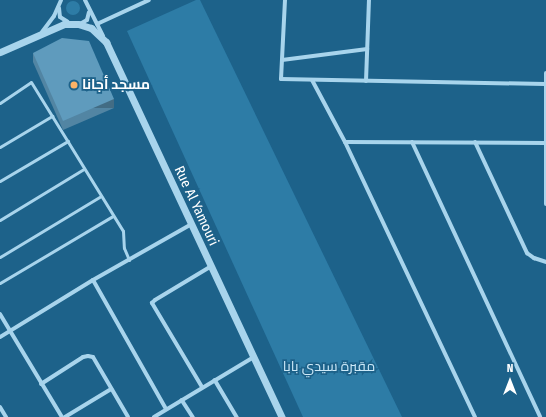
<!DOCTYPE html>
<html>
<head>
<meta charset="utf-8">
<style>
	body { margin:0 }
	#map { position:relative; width:546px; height:417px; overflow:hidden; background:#1d628a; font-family:"Fira Sans Condensed",Cairo,sans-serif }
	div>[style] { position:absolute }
	.green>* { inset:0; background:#2d7ca6 }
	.round { border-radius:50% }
	.service>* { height:3px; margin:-1.5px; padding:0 1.5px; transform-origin:1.5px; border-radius:1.5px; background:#a8d4ec }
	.pedestrian>* { height:3.5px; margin:-1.75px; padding:0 1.75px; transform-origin:1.75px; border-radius:1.75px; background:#a8d4ec }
	.minor>* { height:4px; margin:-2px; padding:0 2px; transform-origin:2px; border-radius:2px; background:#a8d4ec }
	.tertiary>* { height:7px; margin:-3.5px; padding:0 3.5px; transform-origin:3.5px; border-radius:3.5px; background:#a8d4ec }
	.wall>* { inset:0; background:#5285a3 }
	.shaded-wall>* { inset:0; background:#426c84; transform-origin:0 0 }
	.building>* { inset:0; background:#5f9bbd }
	.dots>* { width:11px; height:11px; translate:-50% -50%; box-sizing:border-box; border:2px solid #1d628a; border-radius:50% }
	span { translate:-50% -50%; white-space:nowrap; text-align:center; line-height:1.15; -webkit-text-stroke:3.5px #1d628a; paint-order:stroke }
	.poi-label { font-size:14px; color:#fff; font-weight:700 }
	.left { translate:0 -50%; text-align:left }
	.street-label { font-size:14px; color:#fff }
	.park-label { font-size:14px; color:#cdeaf9 }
	.north { position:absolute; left:490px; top:361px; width:40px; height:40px; -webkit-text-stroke:3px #1d628a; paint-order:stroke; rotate:0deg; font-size:11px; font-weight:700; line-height:16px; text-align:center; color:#fff }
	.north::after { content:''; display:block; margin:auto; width:14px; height:18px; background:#fff; clip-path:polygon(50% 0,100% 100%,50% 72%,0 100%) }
</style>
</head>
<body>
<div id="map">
	<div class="green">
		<div style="clip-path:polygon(196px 0,200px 0,402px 417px,303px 417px,127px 31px)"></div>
		<div class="round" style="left:66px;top:1px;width:14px;height:14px"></div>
	</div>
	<div class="service">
		<div style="left:0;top:103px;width:37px;rotate:-34deg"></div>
		<div style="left:31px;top:82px;width:175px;rotate:58.3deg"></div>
		<div style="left:123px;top:231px;width:17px;rotate:87deg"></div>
		<div style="left:124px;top:248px;width:13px;rotate:67deg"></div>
		<div style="left:0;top:147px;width:61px;rotate:-30.8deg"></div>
		<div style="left:0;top:181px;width:79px;rotate:-30.5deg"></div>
		<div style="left:0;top:220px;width:98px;rotate:-31.3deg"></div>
		<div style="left:0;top:257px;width:118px;rotate:-31.1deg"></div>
		<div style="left:0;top:283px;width:131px;rotate:-30.7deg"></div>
	</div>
	<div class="pedestrian">
		<div style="left:215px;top:380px;width:43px;rotate:59.3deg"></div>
		<div style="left:182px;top:400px;width:20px;rotate:57deg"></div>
	</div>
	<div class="minor">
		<div style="left:85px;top:0;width:40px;rotate:63.4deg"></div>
		<div style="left:285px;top:0;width:79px;rotate:92.9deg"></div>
		<div style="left:281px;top:79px;width:264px;rotate:1.1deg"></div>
		<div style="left:59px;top:8px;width:9px;rotate:84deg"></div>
		<div style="left:60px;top:17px;width:9px;rotate:32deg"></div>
		<div style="left:80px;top:24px;width:8px;rotate:-30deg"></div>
		<div style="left:87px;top:20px;width:8px;rotate:-76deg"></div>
		<div style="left:97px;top:24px;width:57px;rotate:-24.8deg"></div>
		<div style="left:42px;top:32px;width:20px;rotate:-53deg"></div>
		<div style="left:54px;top:16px;width:17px;rotate:-66deg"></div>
		<div style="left:282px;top:60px;width:86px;rotate:-7.4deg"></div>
		<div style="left:546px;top:73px;width:131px;rotate:90deg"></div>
		<div style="left:312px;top:80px;width:70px;rotate:62deg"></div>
		<div style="left:345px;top:142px;width:304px;rotate:64.7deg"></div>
		<div style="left:366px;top:81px;width:81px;rotate:-87.9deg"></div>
		<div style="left:345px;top:142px;width:200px;rotate:0.3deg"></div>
		<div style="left:412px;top:142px;width:303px;rotate:65deg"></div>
		<div style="left:475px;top:142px;width:123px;rotate:64.9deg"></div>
		<div style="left:527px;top:253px;width:9px;rotate:36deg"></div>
		<div style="left:534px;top:258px;width:13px;rotate:18deg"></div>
		<div style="left:93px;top:280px;width:148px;rotate:60.5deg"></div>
		<div style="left:0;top:314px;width:120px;rotate:59deg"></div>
		<div style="left:0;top:337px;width:109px;rotate:-31.5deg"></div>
		<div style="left:93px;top:280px;width:112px;rotate:-29.6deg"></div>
		<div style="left:41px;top:384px;width:50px;rotate:-32.7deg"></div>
		<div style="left:83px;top:357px;width:5px;rotate:-11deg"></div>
		<div style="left:88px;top:356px;width:5px;rotate:11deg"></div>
		<div style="left:93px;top:357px;width:69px;rotate:59.7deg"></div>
		<div style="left:202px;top:387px;width:98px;rotate:-120.8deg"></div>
		<div style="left:152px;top:303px;width:4px;rotate:-45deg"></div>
		<div style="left:155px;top:300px;width:64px;rotate:-31deg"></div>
		<div style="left:0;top:407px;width:12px;rotate:59deg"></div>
		<div style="left:65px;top:417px;width:54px;rotate:-31.3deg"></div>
		<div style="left:154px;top:417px;width:117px;rotate:-31deg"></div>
	</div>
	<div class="tertiary">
		<div style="left:0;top:52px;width:70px;rotate:-23.6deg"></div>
		<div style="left:64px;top:24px;width:14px"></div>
		<div style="left:78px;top:24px;width:14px;rotate:17deg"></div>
		<div style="left:91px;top:28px;width:21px;rotate:43deg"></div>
		<div style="left:106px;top:42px;width:414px;rotate:64.9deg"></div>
	</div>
	<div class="wall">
		<div style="clip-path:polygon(33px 53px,114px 108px,63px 130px,33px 62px)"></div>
	</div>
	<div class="shaded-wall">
		<div style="left:114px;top:99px;width:9px;height:56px;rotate:90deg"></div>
	</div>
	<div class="building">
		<div style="clip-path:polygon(62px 38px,89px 41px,114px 99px,63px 121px,33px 53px)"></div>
	</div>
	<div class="dots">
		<div style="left:74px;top:85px;background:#fcb266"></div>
	</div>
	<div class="poi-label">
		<span class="left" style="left:82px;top:85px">مسجد أجانا</span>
	</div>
	<div class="street-label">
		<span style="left:196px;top:206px;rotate:65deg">Rue Al Yamouri</span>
	</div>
	<div class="park-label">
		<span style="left:329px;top:367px">مقبرة سيدي بابا</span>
	</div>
	<div class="north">N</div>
</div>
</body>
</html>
